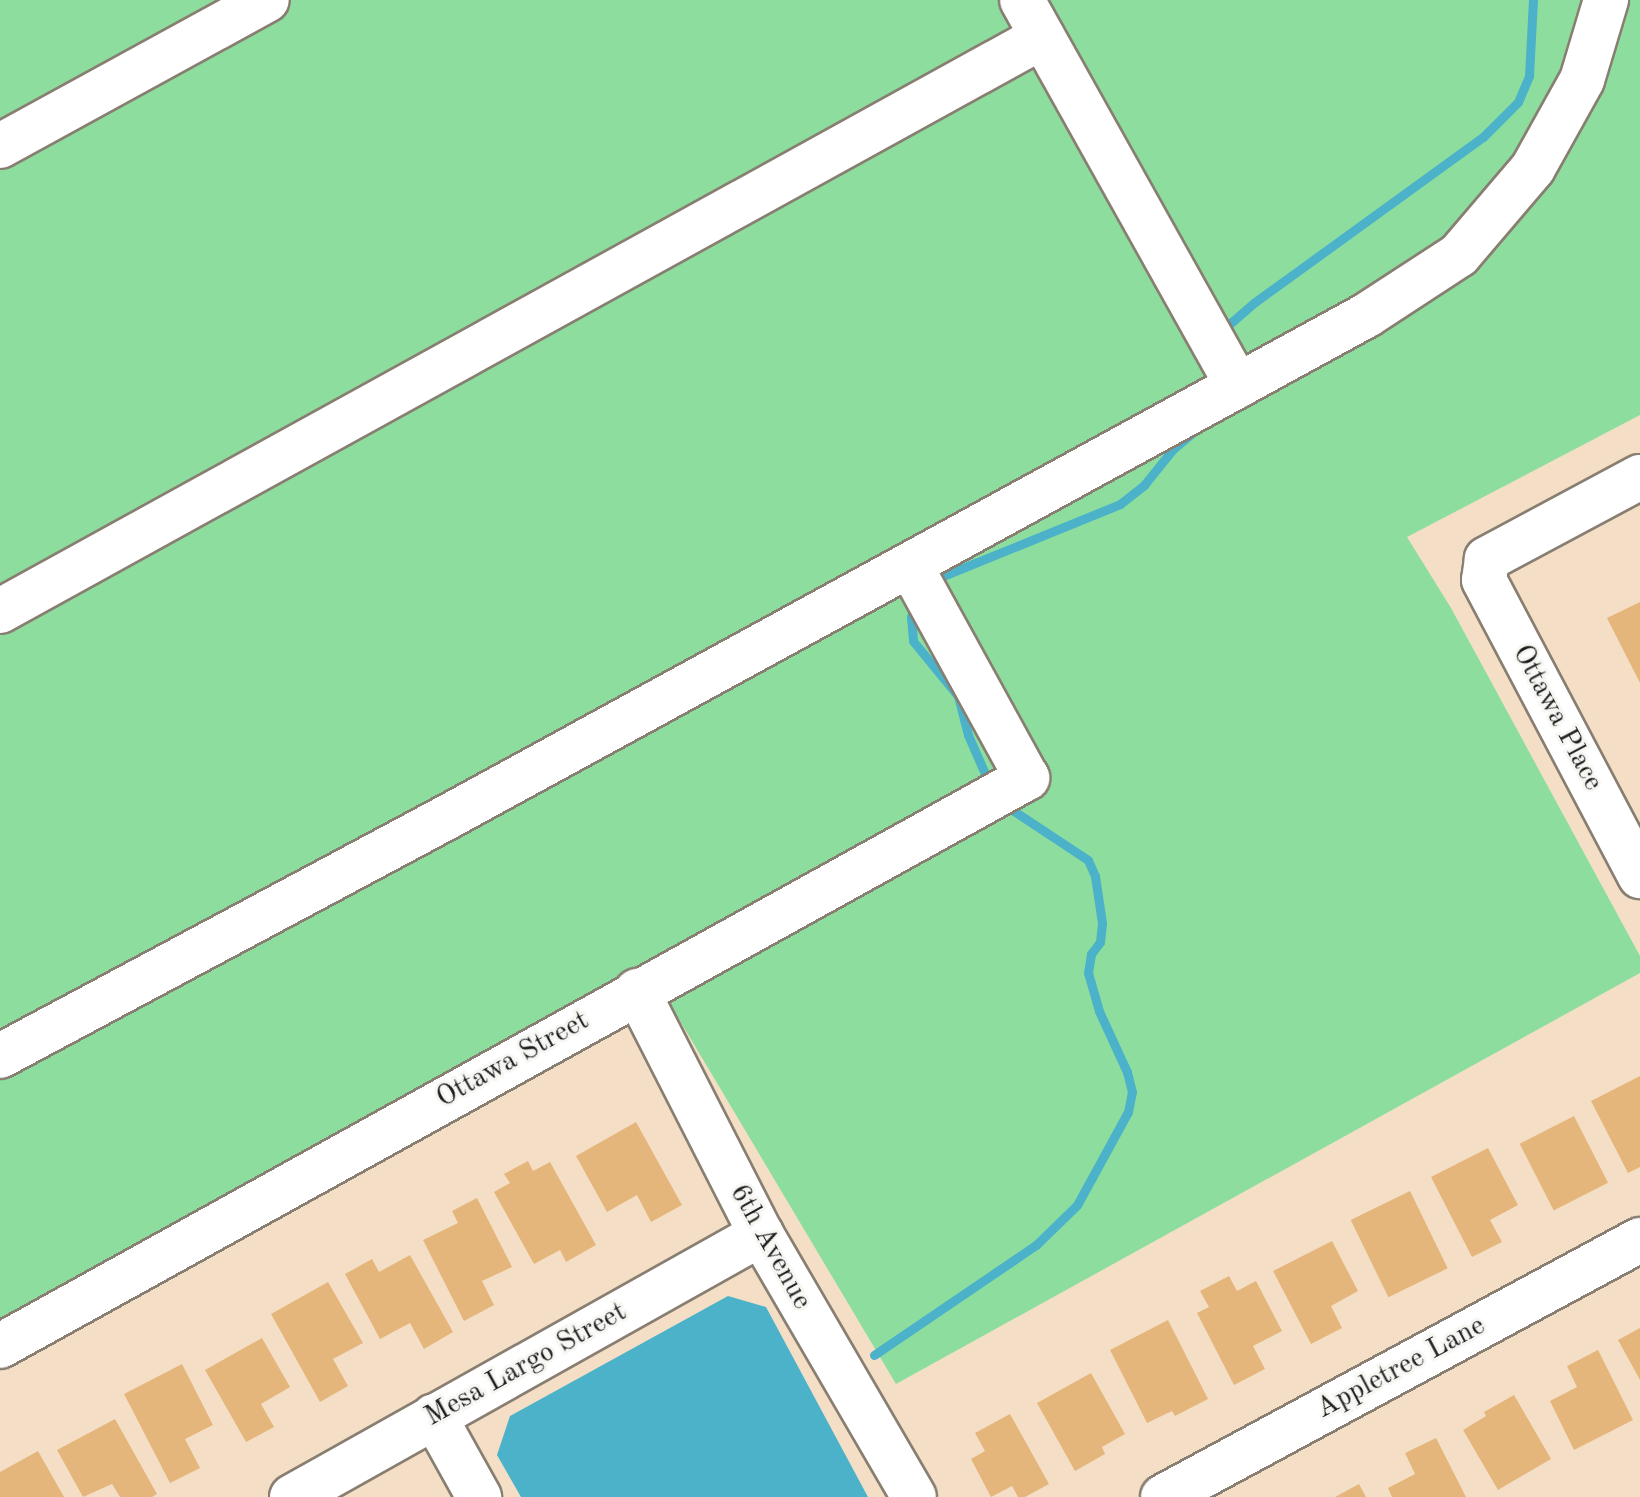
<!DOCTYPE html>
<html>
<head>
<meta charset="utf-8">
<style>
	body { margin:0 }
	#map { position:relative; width:1640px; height:1497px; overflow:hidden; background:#f4dfc6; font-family:"Old Standard TT",serif }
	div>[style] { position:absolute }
	.green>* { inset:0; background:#8dde9e }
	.water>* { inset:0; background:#4bb2ca }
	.stream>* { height:9px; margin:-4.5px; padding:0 4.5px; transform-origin:4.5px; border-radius:4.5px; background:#4bb2ca }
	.building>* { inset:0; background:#e5b67b; transform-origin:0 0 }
	.roads { filter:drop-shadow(2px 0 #887e71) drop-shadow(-2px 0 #887e71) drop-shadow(0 2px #887e71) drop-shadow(0 -2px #887e71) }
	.minor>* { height:44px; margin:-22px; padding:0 22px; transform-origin:22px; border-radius:22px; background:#fff }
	span { translate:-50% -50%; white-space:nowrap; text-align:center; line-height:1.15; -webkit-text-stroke:6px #f6f6f2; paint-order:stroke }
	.street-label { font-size:28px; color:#1c1c1c }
</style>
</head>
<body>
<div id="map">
	<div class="green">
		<div style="clip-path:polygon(0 0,1640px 0,1640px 415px,1407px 537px,1451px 608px,1640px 956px,1640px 973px,896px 1384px,664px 994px,0 1350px)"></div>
	</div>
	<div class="water">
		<div style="clip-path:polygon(728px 1296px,766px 1307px,868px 1497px,521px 1497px,497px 1455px,510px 1416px)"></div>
	</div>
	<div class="stream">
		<div style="left:1226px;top:327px;width:38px;rotate:-41deg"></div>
		<div style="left:1255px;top:302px;width:281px;rotate:-35.9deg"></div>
		<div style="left:1483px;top:137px;width:49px;rotate:-45deg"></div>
		<div style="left:1518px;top:102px;width:28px;rotate:-67deg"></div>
		<div style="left:1529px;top:76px;width:76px;rotate:-87deg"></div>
		<div style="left:943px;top:576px;width:191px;rotate:-22.1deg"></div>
		<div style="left:1120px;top:504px;width:31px;rotate:-38deg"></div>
		<div style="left:1144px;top:485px;width:46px;rotate:-51.1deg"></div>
		<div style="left:1173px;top:449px;width:25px;rotate:-40deg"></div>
		<div style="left:915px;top:605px;width:13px;rotate:108deg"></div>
		<div style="left:911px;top:617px;width:24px;rotate:85deg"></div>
		<div style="left:913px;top:641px;width:71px;rotate:50.7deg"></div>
		<div style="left:958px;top:696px;width:40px;rotate:75.6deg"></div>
		<div style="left:968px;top:735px;width:45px;rotate:66.3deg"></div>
		<div style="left:874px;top:1355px;width:196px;rotate:-34.2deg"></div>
		<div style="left:1036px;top:1245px;width:57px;rotate:-44.3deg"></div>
		<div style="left:1077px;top:1205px;width:106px;rotate:-61.3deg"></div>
		<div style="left:1128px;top:1112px;width:20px;rotate:-79deg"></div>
		<div style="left:1132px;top:1092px;width:21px;rotate:-104deg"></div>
		<div style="left:1127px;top:1072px;width:67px;rotate:-114.7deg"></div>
		<div style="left:1099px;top:1011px;width:40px;rotate:-106deg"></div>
		<div style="left:1088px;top:973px;width:19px;rotate:-81deg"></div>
		<div style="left:1091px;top:954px;width:15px;rotate:-53deg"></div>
		<div style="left:1100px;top:942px;width:19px;rotate:-84deg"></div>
		<div style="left:1102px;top:923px;width:48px;rotate:-98.5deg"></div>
		<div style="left:1095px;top:876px;width:17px;rotate:-114deg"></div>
		<div style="left:1088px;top:860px;width:89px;rotate:-146.5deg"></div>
	</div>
	<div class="building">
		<div style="clip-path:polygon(1640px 602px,1640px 683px,1607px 618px)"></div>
		<div style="clip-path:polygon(1640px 1076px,1640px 1167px,1628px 1173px,1591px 1101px)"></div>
		<div style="left:1574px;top:1116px;width:75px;height:61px;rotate:63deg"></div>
		<div style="clip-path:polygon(636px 1122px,682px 1205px,651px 1222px,637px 1195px,607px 1212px,576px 1156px)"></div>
		<div style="clip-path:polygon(1488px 1148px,1518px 1205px,1490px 1220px,1502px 1242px,1472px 1257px,1431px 1177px)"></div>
		<div style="clip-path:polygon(528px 1161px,533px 1171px,550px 1162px,596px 1245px,566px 1262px,560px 1250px,534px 1264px,494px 1192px,510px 1183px,504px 1174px)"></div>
		<div style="left:1410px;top:1191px;width:86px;height:66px;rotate:64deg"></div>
		<div style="clip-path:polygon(477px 1198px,512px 1267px,482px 1281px,494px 1305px,464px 1321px,423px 1240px,458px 1223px,452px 1211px)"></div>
		<div style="clip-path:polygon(1332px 1241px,1358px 1291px,1331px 1306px,1342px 1328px,1311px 1344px,1273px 1271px)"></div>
		<div style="clip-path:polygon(410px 1255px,453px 1332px,424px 1349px,410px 1323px,380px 1339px,345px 1274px,372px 1259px,379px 1272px)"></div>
		<div style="clip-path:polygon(1229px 1276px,1237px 1291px,1256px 1281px,1282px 1331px,1253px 1346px,1265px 1369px,1234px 1385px,1197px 1313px,1209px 1307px,1200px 1291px)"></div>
		<div style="clip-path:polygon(328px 1282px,363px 1343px,333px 1359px,348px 1386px,320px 1402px,271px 1314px)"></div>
		<div style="clip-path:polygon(1168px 1320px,1208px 1399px,1175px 1416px,1172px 1411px,1147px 1423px,1110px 1350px)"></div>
		<div style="clip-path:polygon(1640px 1328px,1640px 1380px,1618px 1340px)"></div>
		<div style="clip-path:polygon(262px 1338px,290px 1387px,261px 1404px,274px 1427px,246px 1442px,205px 1370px)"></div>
		<div style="clip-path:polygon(1598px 1350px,1633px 1420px,1574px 1450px,1550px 1401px,1577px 1387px,1567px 1366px)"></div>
		<div style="clip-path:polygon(182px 1364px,213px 1425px,185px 1439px,200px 1468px,170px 1483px,124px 1394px)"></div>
		<div style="clip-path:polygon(1091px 1373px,1125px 1434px,1102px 1447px,1105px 1454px,1075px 1471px,1037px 1403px)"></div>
		<div style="clip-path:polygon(1514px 1395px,1551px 1459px,1498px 1490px,1463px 1430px,1486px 1416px,1484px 1412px)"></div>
		<div style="clip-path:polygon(1010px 1414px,1049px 1484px,1025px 1497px,1018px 1497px,1012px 1486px,991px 1497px,971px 1459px,985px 1451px,975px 1433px)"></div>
		<div style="clip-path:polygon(115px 1419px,157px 1494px,152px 1497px,120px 1497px,112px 1484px,83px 1497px,57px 1450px)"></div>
		<div style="clip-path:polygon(1436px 1438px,1466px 1497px,1392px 1497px,1388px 1488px,1415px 1474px,1405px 1453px)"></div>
		<div style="clip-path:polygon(38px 1451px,64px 1497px,0 1497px,0 1472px)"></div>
		<div style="clip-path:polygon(1359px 1484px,1366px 1497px,1335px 1497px)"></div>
	</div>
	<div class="roads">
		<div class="minor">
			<div style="left:1022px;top:0;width:442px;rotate:60.8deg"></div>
			<div style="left:0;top:146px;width:304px;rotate:-28.7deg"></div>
			<div style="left:1640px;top:477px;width:174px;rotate:151.8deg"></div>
			<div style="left:1487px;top:559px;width:21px;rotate:98deg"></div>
			<div style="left:1484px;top:580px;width:335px;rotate:62.2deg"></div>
			<div style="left:0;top:611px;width:1190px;rotate:-28.85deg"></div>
			<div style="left:637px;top:991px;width:273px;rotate:63deg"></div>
			<div style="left:761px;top:1234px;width:304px;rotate:59.8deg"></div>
			<div style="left:0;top:1056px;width:514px;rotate:-28.11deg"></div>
			<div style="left:453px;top:814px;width:1041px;rotate:-28.63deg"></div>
			<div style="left:1367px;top:315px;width:110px;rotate:-33.1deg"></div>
			<div style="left:1459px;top:255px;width:114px;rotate:-49.6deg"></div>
			<div style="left:1533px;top:168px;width:101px;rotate:-60.9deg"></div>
			<div style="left:1582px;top:80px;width:84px;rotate:-73.3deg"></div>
			<div style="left:0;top:1346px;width:1174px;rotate:-28.95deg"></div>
			<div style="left:1027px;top:778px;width:243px;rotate:-118.8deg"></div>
			<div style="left:434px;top:1416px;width:93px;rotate:60.9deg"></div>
			<div style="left:292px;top:1497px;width:538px;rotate:-29.28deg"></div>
			<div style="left:1163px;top:1497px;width:542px;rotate:-28.32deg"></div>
		</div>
	</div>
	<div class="street-label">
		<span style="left:1557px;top:718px;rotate:62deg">Ottawa Place</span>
		<span style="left:513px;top:1060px;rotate:-29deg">Ottawa Street</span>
		<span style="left:770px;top:1247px;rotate:61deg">6th Avenue</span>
		<span style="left:526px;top:1365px;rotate:-29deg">Mesa Largo Street</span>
		<span style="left:1401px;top:1368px;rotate:-28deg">Appletree Lane</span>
	</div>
</div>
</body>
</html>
